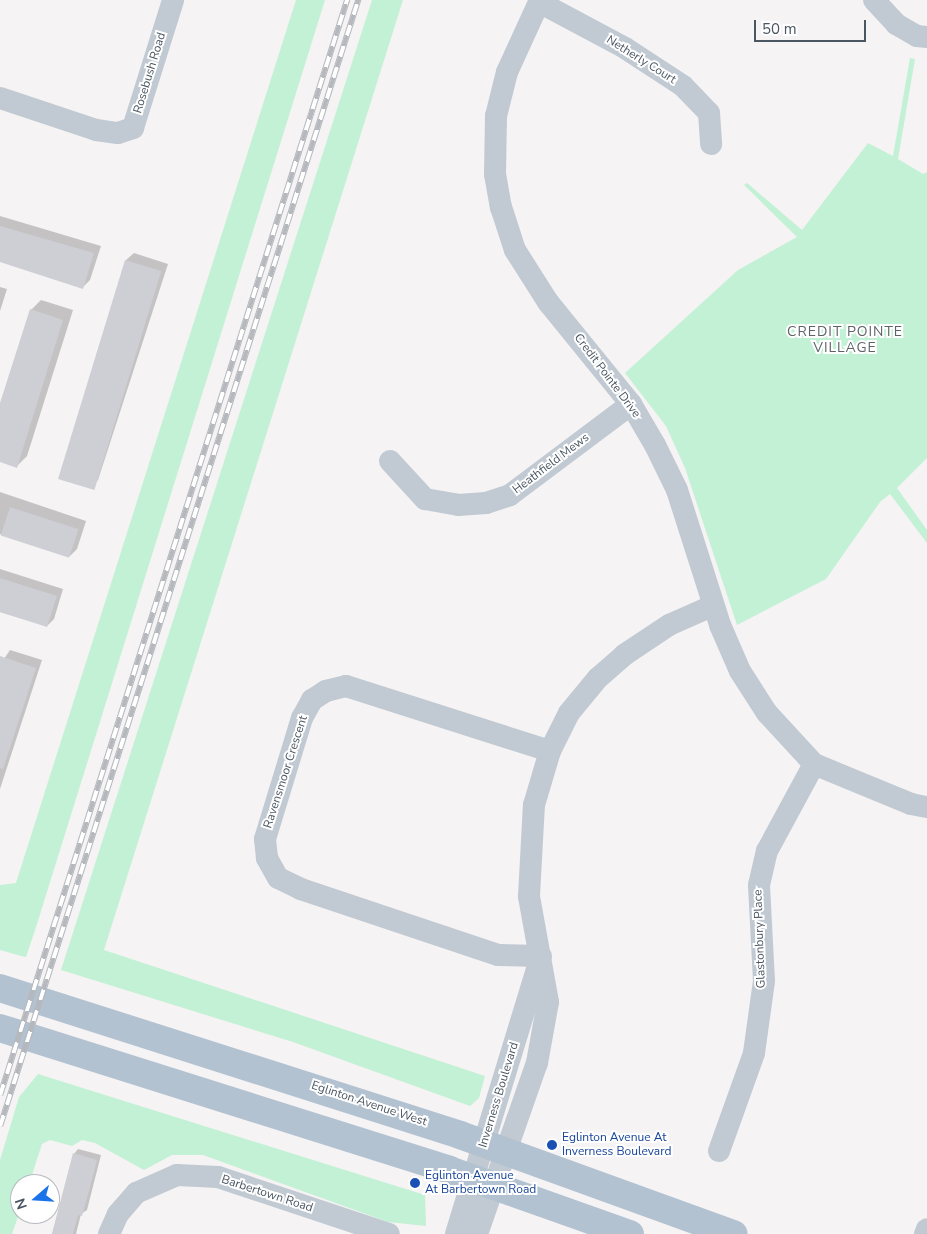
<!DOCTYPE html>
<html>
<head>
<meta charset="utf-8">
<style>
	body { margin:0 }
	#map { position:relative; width:927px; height:1234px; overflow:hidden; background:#f5f3f3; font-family:"Nunito Sans",sans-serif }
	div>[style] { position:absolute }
	.green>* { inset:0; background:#c3f1d5 }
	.shadow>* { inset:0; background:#0003 }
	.building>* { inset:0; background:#cdcfd5; transform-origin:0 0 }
	.minor>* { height:22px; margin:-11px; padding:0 11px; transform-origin:11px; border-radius:11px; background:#c1cad2 }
	.major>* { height:28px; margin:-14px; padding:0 14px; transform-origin:14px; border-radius:14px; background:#b3c2d1 }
	.rail>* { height:5.5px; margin-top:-2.75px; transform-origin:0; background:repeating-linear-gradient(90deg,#fff 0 11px,#b5b8bd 0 22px); box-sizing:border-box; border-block:1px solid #b5b8bd }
	.dots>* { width:14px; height:14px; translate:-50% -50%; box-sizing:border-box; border:2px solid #fff; border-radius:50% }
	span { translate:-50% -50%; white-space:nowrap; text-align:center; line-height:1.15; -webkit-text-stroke:4px #fff; paint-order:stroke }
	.street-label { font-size:12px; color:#4a5661 }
	.transit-label { font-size:12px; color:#164399 }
	.left { translate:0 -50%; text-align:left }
	.neighbourhood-label { font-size:14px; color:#5f6368; letter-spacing:1px }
	.north { position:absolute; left:10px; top:1174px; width:50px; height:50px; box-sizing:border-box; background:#fff; border:1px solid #b7bbc0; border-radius:50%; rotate:251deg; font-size:14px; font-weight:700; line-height:20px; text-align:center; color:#4a5661 }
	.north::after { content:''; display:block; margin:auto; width:18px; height:22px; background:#1a73e8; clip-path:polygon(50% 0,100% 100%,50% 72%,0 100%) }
	.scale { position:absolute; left:754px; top:20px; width:112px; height:22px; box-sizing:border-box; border:2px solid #4a5661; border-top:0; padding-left:6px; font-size:15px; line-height:18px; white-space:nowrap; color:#4a5661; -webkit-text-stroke:4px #fff; paint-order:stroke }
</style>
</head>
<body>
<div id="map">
	<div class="green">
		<div style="clip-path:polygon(296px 0,325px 0,36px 927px,26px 957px,21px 956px,0 950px,0 885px,16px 883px)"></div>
		<div style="clip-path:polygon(372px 0,403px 0,104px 950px,485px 1076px,479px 1098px,470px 1106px,293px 1042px,61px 970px)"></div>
		<div style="clip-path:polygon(910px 58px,915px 59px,898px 159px,923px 174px,927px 172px,927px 458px,897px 488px,927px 530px,927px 543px,890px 494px,880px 502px,826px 579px,737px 625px,685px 468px,666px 426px,625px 373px,738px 270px,797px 237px,744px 185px,747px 183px,802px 230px,868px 143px,893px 156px)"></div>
		<div style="clip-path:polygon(38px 1074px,425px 1195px,426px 1226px,388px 1222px,203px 1155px,172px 1155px,144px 1170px,95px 1143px,82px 1140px,72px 1146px,50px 1140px,42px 1144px,29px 1184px,20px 1184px,20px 1211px,12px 1234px,0 1234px,0 1160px,19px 1097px)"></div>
	</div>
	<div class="shadow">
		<div style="clip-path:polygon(0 216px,101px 246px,90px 280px,83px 287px,0 261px)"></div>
		<div style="clip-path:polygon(134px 253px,168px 264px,98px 480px,90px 488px,126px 260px)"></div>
		<div style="clip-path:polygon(0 287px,7px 289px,0 311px)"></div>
		<div style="clip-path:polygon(41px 300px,73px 310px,27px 456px,17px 466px,0 461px,0 408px,31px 310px)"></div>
		<div style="clip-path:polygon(0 492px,86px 521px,77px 549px,70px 556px,0 534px)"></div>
		<div style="clip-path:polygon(0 569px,63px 589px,54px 619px,47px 626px,0 612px)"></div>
		<div style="clip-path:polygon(10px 650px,42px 660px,0 789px,0 665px)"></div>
		<div style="clip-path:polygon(78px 1149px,101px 1155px,87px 1210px,81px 1214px,76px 1234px,52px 1234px,74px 1154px)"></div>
	</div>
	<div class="building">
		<div style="clip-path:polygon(0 226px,94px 253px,83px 289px,0 262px)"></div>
		<div style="left:125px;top:260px;width:38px;height:229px;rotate:17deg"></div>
		<div style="clip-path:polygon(30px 309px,63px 320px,17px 468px,0 462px,0 403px)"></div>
		<div style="left:10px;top:507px;width:72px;height:30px;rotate:18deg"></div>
		<div style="clip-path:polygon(0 578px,57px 596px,47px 627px,0 612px)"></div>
		<div style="clip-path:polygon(0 656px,36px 668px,3px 769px,0 768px)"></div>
		<div style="clip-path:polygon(73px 1153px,97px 1160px,89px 1191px,82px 1216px,78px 1215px,73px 1234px,52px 1234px)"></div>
	</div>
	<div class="minor">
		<div style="left:540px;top:0;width:79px;rotate:114.6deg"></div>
		<div style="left:507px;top:72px;width:45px;rotate:104deg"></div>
		<div style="left:496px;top:116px;width:58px;rotate:91deg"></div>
		<div style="left:495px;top:174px;width:34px;rotate:80deg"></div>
		<div style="left:501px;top:207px;width:45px;rotate:72deg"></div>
		<div style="left:515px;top:250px;width:62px;rotate:57.6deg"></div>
		<div style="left:548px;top:302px;width:132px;rotate:50.9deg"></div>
		<div style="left:631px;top:404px;width:48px;rotate:59.7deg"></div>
		<div style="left:655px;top:445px;width:50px;rotate:63.9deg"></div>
		<div style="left:677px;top:490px;width:142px;rotate:72.3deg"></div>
		<div style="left:720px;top:625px;width:50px;rotate:66.5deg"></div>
		<div style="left:740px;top:671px;width:50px;rotate:57.3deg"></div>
		<div style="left:767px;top:713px;width:69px;rotate:47.3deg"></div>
		<div style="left:814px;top:764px;width:105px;rotate:22.4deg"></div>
		<div style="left:911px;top:804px;width:16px;rotate:11deg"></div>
		<div style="left:874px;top:0;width:33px;rotate:47deg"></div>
		<div style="left:896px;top:24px;width:24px;rotate:30deg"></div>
		<div style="left:917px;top:36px;width:10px;rotate:6deg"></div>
		<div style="left:539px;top:2px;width:98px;rotate:28.1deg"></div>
		<div style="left:625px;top:48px;width:69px;rotate:33.2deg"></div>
		<div style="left:683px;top:86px;width:37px;rotate:46deg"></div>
		<div style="left:709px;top:113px;width:31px;rotate:86deg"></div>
		<div style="left:0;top:98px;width:101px;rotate:18.4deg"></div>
		<div style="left:96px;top:130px;width:22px;rotate:8deg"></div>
		<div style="left:118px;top:133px;width:16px;rotate:-18deg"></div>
		<div style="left:133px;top:128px;width:134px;rotate:-72.6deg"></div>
		<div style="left:390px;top:461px;width:52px;rotate:47.4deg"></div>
		<div style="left:425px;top:499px;width:34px;rotate:10deg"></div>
		<div style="left:458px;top:505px;width:28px;rotate:-4deg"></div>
		<div style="left:486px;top:503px;width:25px;rotate:-18deg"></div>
		<div style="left:510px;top:495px;width:151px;rotate:-36.9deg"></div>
		<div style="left:541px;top:956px;width:43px;rotate:-178.7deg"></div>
		<div style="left:498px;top:955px;width:208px;rotate:-161.5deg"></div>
		<div style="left:301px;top:889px;width:25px;rotate:-154deg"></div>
		<div style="left:278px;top:878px;width:23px;rotate:-119deg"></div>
		<div style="left:267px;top:858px;width:19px;rotate:-96deg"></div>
		<div style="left:265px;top:839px;width:127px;rotate:-73deg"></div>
		<div style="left:302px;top:718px;width:21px;rotate:-61deg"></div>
		<div style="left:312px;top:700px;width:17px;rotate:-33deg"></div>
		<div style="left:326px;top:691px;width:21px;rotate:-14deg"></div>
		<div style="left:346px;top:686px;width:214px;rotate:17.7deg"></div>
		<div style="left:719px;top:1151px;width:104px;rotate:-70.3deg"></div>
		<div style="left:754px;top:1053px;width:73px;rotate:-82.1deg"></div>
		<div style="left:764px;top:981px;width:96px;rotate:-93deg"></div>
		<div style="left:759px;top:885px;width:35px;rotate:-77deg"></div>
		<div style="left:767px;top:851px;width:99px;rotate:-61.6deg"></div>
		<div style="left:109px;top:1234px;width:22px;rotate:-66deg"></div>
		<div style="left:118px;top:1214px;width:28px;rotate:-49deg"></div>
		<div style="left:136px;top:1193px;width:45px;rotate:-23.7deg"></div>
		<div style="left:177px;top:1175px;width:41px;rotate:2.8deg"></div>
		<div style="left:218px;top:1177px;width:180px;rotate:18.4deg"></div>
		<div style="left:456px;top:1234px;width:281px;rotate:-73deg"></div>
		<div style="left:477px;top:1234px;width:181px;rotate:-70.7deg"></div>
		<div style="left:537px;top:1063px;width:62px;rotate:-79.8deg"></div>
		<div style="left:548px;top:1002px;width:108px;rotate:-100.2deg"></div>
		<div style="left:529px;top:896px;width:91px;rotate:-86.9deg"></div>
		<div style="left:534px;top:805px;width:56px;rotate:-73.5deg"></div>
		<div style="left:550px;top:751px;width:42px;rotate:-63.4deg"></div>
		<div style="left:569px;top:713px;width:45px;rotate:-50.4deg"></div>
		<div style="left:598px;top:678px;width:35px;rotate:-41deg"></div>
		<div style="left:624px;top:655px;width:54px;rotate:-33.7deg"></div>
		<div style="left:669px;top:625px;width:47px;rotate:-23.8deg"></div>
		<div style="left:925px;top:1234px;width:5px;rotate:-68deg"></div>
	</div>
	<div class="major">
		<div style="left:0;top:988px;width:483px;rotate:17.7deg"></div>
		<div style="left:460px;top:1135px;width:291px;rotate:19.9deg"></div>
		<div style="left:0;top:1028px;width:471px;rotate:17.5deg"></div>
		<div style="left:449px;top:1170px;width:192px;rotate:19.5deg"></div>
	</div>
	<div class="rail">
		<div style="left:0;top:1095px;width:1149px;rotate:-72.42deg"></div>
		<div style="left:0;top:1126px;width:1182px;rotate:-72.36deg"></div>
	</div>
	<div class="dots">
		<div style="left:552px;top:1145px;background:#1a4fb4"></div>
		<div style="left:415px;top:1183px;background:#1a4fb4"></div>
	</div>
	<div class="street-label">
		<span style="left:641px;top:60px;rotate:32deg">Netherly Court</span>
		<span style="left:150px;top:73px;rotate:-73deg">Rosebush Road</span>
		<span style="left:607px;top:376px;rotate:53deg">Credit Pointe Drive</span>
		<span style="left:551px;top:464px;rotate:-37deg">Heathfield Mews</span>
		<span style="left:286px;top:772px;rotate:-72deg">Ravensmoor Crescent</span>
		<span style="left:760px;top:939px;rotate:-92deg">Glastonbury Place</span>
		<span style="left:499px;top:1095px;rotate:-73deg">Inverness Boulevard</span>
		<span style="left:369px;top:1104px;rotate:18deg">Eglinton Avenue West</span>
		<span style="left:267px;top:1194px;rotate:18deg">Barbertown Road</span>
	</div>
	<div class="transit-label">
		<span class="left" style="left:562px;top:1145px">Eglinton Avenue At<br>Inverness Boulevard</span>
		<span class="left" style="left:425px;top:1183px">Eglinton Avenue<br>At Barbertown Road</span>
	</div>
	<div class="neighbourhood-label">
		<span style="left:845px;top:340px">CREDIT POINTE<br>VILLAGE</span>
	</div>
	<div class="north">N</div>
	<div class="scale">50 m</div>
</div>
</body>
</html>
